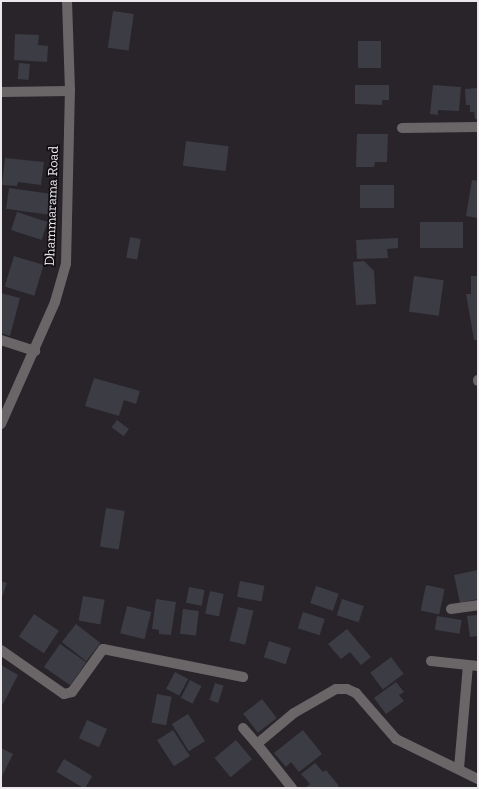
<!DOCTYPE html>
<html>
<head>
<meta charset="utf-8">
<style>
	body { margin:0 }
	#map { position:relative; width:479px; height:789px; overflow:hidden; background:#28242a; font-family:"Zilla Slab",serif }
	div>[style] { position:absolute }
	.building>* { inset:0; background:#3c3c44; transform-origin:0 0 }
	.street>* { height:10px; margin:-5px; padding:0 5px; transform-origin:5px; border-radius:5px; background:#6a6668 }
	span { translate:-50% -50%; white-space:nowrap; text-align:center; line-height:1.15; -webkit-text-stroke:3.5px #100e11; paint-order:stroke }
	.street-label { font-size:14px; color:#ebe8ec }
	.frame { position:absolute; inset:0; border:2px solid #ebe8ec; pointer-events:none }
</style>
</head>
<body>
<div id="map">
	<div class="building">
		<div style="left:113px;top:11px;width:21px;height:37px;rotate:8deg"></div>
		<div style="clip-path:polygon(15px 34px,39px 35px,38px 45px,48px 46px,47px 62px,14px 60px)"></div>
		<div style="left:358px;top:41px;width:23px;height:27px"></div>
		<div style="left:19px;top:63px;width:11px;height:16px;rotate:5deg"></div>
		<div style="clip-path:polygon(355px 85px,389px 85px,389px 100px,382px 100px,382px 105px,355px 104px)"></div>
		<div style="clip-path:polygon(433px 85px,461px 87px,459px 111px,438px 110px,438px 115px,430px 114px)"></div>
		<div style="clip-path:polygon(478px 88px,478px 119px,475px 119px,474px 112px,470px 112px,470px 105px,466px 105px,465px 89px)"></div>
		<div style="clip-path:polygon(357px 134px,388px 134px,387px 162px,375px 162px,374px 167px,356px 167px)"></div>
		<div style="left:186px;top:141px;width:43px;height:25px;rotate:7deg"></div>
		<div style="clip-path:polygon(5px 158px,44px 162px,41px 185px,18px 182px,17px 186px,2px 185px)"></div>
		<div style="clip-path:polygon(472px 180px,478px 181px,478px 218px,466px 216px)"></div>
		<div style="left:394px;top:185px;width:23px;height:34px;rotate:90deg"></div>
		<div style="left:9px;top:188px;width:43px;height:21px;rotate:8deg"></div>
		<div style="left:17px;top:212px;width:32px;height:19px;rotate:18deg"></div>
		<div style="left:463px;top:222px;width:26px;height:43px;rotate:90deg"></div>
		<div style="left:130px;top:237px;width:11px;height:21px;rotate:10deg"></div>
		<div style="clip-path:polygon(398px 238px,398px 248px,387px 249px,388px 258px,357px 259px,356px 240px)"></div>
		<div style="left:14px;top:256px;width:31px;height:32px;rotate:17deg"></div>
		<div style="clip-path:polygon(364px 261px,374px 271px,376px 304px,356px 305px,353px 262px)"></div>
		<div style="left:414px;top:276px;width:30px;height:36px;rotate:8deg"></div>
		<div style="clip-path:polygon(471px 276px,478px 276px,478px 340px,474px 340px,466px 294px,471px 294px)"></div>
		<div style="clip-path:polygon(1px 293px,20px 298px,10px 336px,1px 333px)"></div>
		<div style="clip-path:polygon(94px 378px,140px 391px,136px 404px,124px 400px,119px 416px,85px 406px)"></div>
		<div style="left:117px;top:420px;width:15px;height:9px;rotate:37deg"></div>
		<div style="left:106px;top:508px;width:19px;height:39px;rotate:9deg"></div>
		<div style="clip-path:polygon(478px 570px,478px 599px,460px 603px,454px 575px)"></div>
		<div style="clip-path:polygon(1px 581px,7px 583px,1px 600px)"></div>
		<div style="left:240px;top:581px;width:25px;height:16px;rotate:11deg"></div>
		<div style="left:426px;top:585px;width:19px;height:26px;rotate:12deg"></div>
		<div style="left:316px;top:586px;width:24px;height:18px;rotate:19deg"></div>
		<div style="left:189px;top:587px;width:16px;height:16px;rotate:11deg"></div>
		<div style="left:210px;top:591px;width:14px;height:23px;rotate:12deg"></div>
		<div style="left:83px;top:596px;width:22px;height:25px;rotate:10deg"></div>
		<div style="clip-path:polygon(156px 599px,176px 602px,171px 635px,159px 634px,159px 630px,152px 629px)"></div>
		<div style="left:342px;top:599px;width:23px;height:17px;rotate:18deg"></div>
		<div style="left:127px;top:606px;width:25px;height:28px;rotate:14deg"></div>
		<div style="left:238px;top:607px;width:16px;height:35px;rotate:14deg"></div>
		<div style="left:183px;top:609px;width:16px;height:25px;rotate:7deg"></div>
		<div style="left:303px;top:612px;width:23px;height:17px;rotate:18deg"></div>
		<div style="left:34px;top:614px;width:30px;height:27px;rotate:34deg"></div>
		<div style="clip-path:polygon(478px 615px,478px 636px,470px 637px,467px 616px)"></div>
		<div style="left:437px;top:616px;width:25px;height:14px;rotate:9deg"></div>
		<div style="left:76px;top:624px;width:31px;height:23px;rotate:38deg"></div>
		<div style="clip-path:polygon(347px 629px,371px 657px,361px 665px,350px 652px,341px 659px,328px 644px)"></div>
		<div style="left:269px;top:641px;width:23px;height:17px;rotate:18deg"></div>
		<div style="left:60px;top:644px;width:32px;height:28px;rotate:35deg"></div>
		<div style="left:391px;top:657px;width:21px;height:26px;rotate:53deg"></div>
		<div style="clip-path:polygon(1px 665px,18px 675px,3px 704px,1px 703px)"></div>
		<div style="left:175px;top:672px;width:15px;height:19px;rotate:28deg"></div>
		<div style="left:190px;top:680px;width:13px;height:20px;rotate:27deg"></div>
		<div style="clip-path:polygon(396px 682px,404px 692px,399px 695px,404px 701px,386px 714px,374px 698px)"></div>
		<div style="left:215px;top:683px;width:9px;height:18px;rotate:18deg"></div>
		<div style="left:157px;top:694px;width:15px;height:29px;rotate:11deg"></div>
		<div style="left:262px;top:699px;width:24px;height:24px;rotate:52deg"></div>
		<div style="left:188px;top:714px;width:32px;height:19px;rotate:58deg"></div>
		<div style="left:87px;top:720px;width:22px;height:20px;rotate:24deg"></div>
		<div style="left:173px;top:730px;width:31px;height:19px;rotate:57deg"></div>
		<div style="clip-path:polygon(303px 730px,322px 754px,299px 772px,291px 762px,286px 767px,274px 753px)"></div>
		<div style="left:236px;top:740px;width:25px;height:28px;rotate:50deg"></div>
		<div style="clip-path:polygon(1px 748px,13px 754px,2px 776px,1px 775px)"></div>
		<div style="left:64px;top:759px;width:33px;height:15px;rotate:31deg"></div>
		<div style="clip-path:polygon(315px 763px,323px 772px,326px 770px,339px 786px,336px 788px,305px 788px,310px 784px,301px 774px)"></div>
	</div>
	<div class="street">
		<div style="left:1px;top:92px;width:69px;rotate:-0.8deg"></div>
		<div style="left:402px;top:128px;width:76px;rotate:-0.8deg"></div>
		<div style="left:1px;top:340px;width:36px;rotate:18deg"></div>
		<div style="left:478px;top:380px;width:1px;rotate:90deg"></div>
		<div style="left:1px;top:424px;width:133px;rotate:-66.1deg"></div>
		<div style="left:55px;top:302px;width:40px;rotate:-74deg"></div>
		<div style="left:66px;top:264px;width:173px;rotate:-88.7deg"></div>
		<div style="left:70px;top:91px;width:90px;rotate:-91.9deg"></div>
		<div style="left:451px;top:609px;width:27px;rotate:-8deg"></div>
		<div style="left:1px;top:650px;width:77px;rotate:34.9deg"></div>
		<div style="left:64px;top:694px;width:8px;rotate:-14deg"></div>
		<div style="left:72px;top:692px;width:53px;rotate:-54.2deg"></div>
		<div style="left:103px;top:649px;width:143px;rotate:11.3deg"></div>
		<div style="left:431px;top:661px;width:47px;rotate:6.1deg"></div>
		<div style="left:243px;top:728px;width:21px;rotate:49deg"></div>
		<div style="left:459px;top:768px;width:103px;rotate:-85deg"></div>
		<div style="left:292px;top:788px;width:56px;rotate:-128.5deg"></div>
		<div style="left:257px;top:744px;width:48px;rotate:-40deg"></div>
		<div style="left:294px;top:713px;width:48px;rotate:-29.7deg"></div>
		<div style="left:336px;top:689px;width:11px"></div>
		<div style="left:347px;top:689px;width:10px;rotate:24deg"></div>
		<div style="left:356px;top:693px;width:61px;rotate:49deg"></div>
		<div style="left:396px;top:739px;width:91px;rotate:26deg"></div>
	</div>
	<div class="street-label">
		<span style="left:52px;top:206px;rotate:-88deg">Dhammarama Road</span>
	</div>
	<div class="frame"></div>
</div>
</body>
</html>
